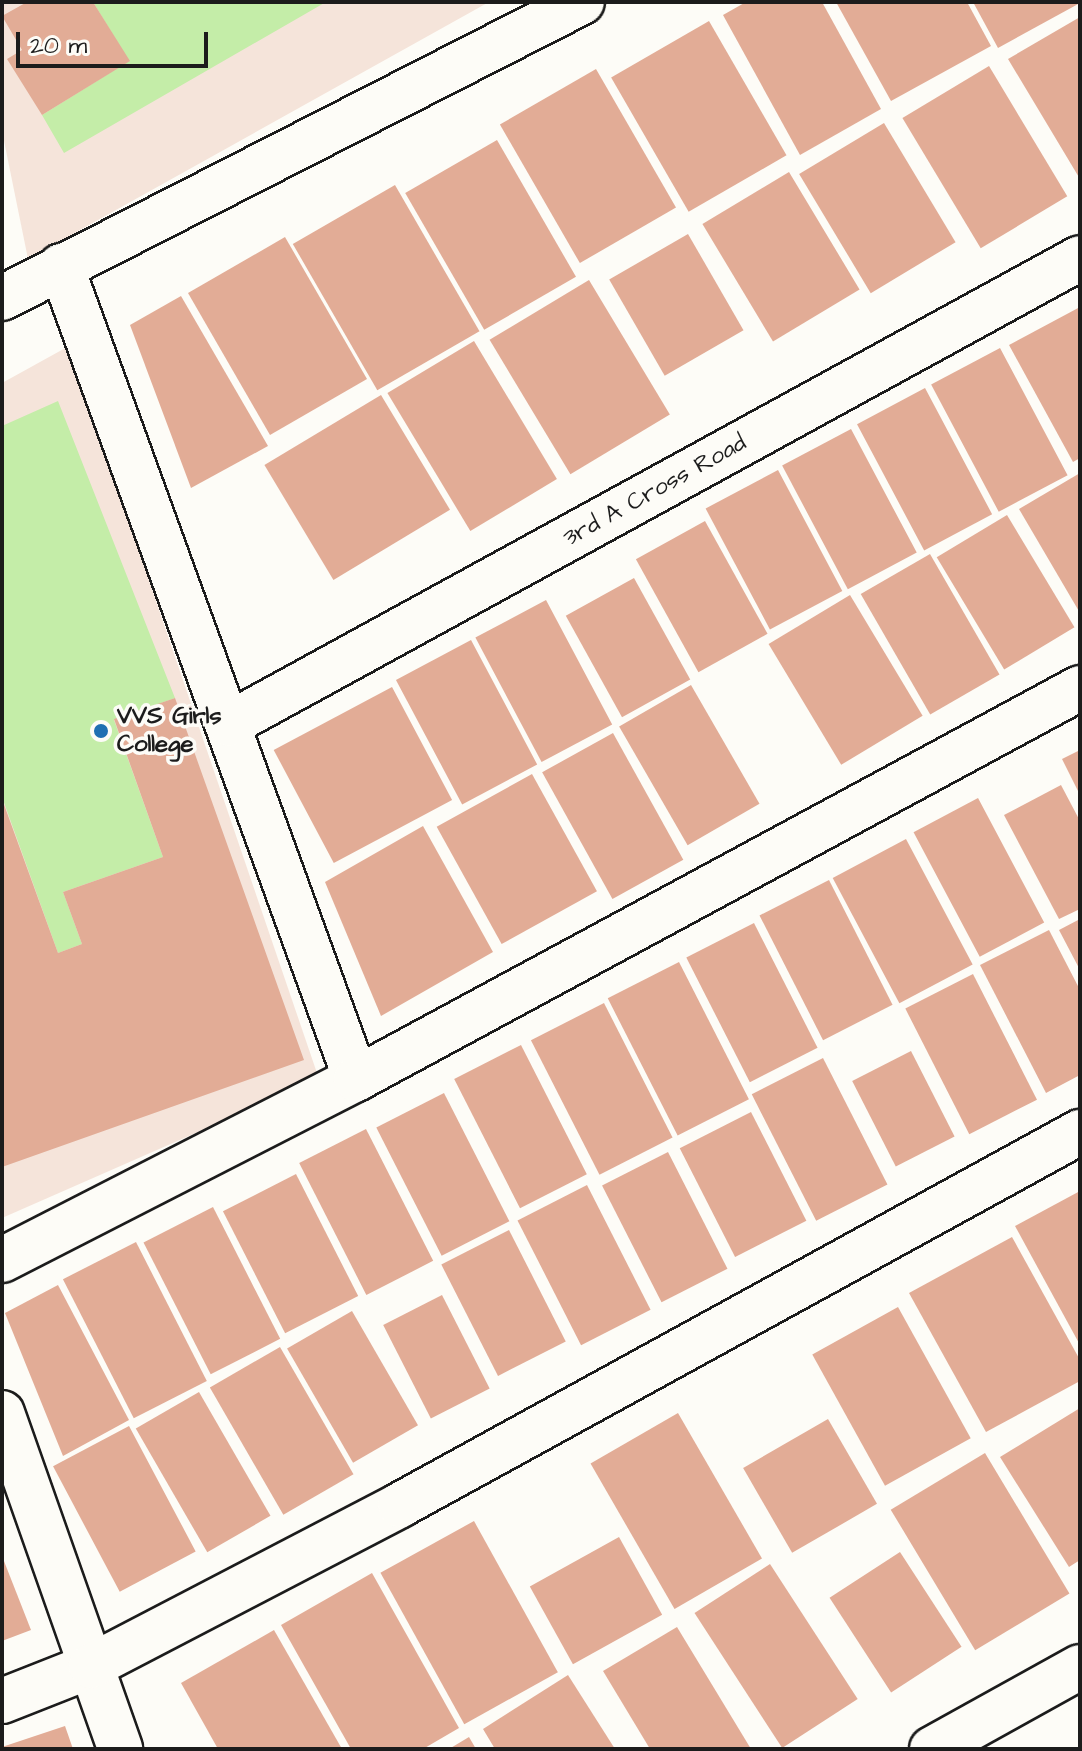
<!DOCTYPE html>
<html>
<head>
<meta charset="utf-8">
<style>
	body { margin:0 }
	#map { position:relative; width:1082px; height:1751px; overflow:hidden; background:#fdfcf7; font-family:"Architects Daughter",sans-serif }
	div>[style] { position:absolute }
	.built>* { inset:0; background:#f5e4da }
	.green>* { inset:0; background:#c4eda8 }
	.building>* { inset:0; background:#e2ac96; transform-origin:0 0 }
	.roads { filter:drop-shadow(2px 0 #1c1c1c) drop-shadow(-2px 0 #1c1c1c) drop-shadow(0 2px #1c1c1c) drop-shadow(0 -2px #1c1c1c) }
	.street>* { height:44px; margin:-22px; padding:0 22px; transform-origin:22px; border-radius:22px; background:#fdfcf7 }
	.secondary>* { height:44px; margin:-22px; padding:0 22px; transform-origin:22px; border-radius:22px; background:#fdfcf7 }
	.dots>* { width:22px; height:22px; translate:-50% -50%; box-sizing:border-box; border:4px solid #fdfcf7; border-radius:50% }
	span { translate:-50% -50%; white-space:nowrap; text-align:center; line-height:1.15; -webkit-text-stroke:7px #fdfcf7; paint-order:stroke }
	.street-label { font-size:24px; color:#1c1c1c }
	.poi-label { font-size:24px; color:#1c1c1c; font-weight:700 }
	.left { translate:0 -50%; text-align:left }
	.frame { position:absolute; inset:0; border:4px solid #1c1c1c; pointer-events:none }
	.scale { position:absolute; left:16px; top:32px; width:192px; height:36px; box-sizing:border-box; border:4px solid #1c1c1c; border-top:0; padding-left:10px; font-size:24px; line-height:28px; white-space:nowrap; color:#1c1c1c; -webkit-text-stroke:6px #fdfcf7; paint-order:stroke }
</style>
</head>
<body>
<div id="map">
	<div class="built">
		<div style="clip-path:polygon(2px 2px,489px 2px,28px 259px,2px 131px)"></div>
		<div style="clip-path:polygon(69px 346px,319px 1079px,2px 1218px,2px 383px)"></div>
	</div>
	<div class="green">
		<div style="clip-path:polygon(93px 2px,326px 2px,64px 153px,42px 115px,129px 61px)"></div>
		<div style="clip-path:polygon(58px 401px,175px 698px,114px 720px,163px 857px,63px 892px,82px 944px,58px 953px,2px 797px,2px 426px)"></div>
	</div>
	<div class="building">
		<div style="clip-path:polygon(27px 2px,93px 2px,130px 61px,42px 115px,7px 59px,22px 50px,2px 16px)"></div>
		<div style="clip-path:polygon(746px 2px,822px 2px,881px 109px,800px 155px,723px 15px)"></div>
		<div style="clip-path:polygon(836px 2px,967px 2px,991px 46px,891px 101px)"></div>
		<div style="clip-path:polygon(973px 2px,1080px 2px,1080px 3px,998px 48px)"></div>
		<div style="clip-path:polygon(1080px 17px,1080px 179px,1008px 59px)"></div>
		<div style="left:709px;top:21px;width:155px;height:113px;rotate:60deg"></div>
		<div style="left:989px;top:66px;width:152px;height:101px;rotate:59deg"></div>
		<div style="left:596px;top:69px;width:160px;height:111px;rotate:60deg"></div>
		<div style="left:884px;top:123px;width:139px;height:99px;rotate:59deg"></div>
		<div style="left:497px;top:140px;width:158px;height:106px;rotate:60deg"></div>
		<div style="left:789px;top:172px;width:137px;height:101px;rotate:59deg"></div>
		<div style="left:395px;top:185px;width:169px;height:118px;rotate:60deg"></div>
		<div style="left:688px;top:234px;width:111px;height:91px;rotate:60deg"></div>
		<div style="left:285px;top:237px;width:164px;height:112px;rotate:60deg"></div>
		<div style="left:589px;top:280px;width:157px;height:116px;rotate:59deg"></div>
		<div style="clip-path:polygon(181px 296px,268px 446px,191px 488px,130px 325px)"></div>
		<div style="clip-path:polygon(1080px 307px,1080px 458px,1073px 462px,1009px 345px)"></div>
		<div style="left:474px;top:341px;width:161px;height:101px;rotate:59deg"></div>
		<div style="left:1000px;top:348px;width:144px;height:78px;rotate:62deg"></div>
		<div style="left:925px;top:388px;width:143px;height:77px;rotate:62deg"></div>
		<div style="left:381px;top:395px;width:134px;height:136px;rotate:59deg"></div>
		<div style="left:851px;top:429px;width:140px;height:78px;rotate:62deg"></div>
		<div style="left:778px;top:470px;width:137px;height:82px;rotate:62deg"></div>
		<div style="clip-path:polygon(1080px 473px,1080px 613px,1019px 509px)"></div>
		<div style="left:1007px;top:515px;width:131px;height:82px;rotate:59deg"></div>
		<div style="left:705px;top:521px;width:129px;height:79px;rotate:61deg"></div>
		<div style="left:930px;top:554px;width:139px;height:80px;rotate:60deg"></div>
		<div style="left:634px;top:578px;width:116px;height:78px;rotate:61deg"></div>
		<div style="left:850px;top:595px;width:141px;height:95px;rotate:59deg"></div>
		<div style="left:546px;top:600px;width:141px;height:80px;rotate:62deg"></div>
		<div style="left:471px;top:640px;width:141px;height:85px;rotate:62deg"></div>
		<div style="left:691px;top:685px;width:137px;height:83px;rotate:60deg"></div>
		<div style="left:392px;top:687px;width:128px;height:134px;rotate:62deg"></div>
		<div style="clip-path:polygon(175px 698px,304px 1060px,2px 1167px,2px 799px,58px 953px,82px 944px,63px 892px,163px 857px,114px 719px)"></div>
		<div style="left:613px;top:733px;width:145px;height:81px;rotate:61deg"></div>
		<div style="clip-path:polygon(1080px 750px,1080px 795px,1062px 759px)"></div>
		<div style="left:532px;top:774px;width:134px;height:109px;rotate:61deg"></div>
		<div style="clip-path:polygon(1061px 785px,1080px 821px,1080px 909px,1059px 919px,1004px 815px)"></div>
		<div style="left:978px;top:798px;width:141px;height:73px;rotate:62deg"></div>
		<div style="clip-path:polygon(423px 826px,493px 952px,381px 1016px,325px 882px)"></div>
		<div style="left:906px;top:839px;width:142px;height:83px;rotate:62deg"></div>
		<div style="left:829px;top:880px;width:140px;height:78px;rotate:63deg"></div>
		<div style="clip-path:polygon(1080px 919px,1080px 970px,1059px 930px)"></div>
		<div style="left:754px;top:923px;width:140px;height:76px;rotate:63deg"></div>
		<div style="clip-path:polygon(1049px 930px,1080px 990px,1080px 1075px,1046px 1093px,980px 965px)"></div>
		<div style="left:679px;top:962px;width:154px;height:80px;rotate:63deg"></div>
		<div style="left:973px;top:974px;width:141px;height:76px;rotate:63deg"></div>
		<div style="left:604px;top:1003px;width:151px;height:82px;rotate:63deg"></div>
		<div style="left:521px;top:1045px;width:145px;height:75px;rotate:63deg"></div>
		<div style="left:911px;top:1051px;width:96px;height:66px;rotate:63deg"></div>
		<div style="left:823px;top:1058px;width:142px;height:80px;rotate:63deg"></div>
		<div style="left:444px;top:1093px;width:144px;height:76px;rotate:63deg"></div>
		<div style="left:751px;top:1112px;width:122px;height:80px;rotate:63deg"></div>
		<div style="left:366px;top:1129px;width:148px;height:75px;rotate:63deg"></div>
		<div style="left:668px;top:1152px;width:131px;height:74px;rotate:63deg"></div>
		<div style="left:296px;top:1174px;width:137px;height:82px;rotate:63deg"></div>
		<div style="left:587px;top:1185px;width:140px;height:78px;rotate:63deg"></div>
		<div style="clip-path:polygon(1080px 1191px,1080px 1345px,1015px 1226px)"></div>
		<div style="left:213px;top:1207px;width:148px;height:78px;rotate:63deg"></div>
		<div style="left:509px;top:1230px;width:125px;height:76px;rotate:63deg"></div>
		<div style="clip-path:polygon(1012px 1237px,1080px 1360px,1080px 1381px,986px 1432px,909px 1293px)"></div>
		<div style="left:136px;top:1242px;width:156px;height:82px;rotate:63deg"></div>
		<div style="clip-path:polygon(58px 1285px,129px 1420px,63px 1456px,5px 1313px)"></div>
		<div style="left:442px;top:1295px;width:105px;height:66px;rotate:63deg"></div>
		<div style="left:898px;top:1307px;width:150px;height:98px;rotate:61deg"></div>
		<div style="left:352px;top:1311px;width:132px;height:75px;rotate:60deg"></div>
		<div style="left:280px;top:1347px;width:147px;height:81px;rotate:60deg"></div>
		<div style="left:199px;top:1392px;width:143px;height:73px;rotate:60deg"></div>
		<div style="clip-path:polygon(1080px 1408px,1080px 1560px,1069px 1567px,1000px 1457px)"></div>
		<div style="left:678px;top:1413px;width:168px;height:101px;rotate:60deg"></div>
		<div style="left:828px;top:1419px;width:98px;height:98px;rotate:60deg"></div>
		<div style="left:129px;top:1426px;width:142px;height:86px;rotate:62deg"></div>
		<div style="left:985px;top:1453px;width:164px;height:110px;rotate:59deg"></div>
		<div style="left:474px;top:1521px;width:173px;height:107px;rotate:61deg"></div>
		<div style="left:619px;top:1537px;width:89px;height:102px;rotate:61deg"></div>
		<div style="left:900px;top:1552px;width:113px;height:84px;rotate:57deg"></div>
		<div style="clip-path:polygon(2px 1556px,31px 1630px,2px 1641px)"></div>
		<div style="left:770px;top:1564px;width:161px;height:90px;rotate:57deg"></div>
		<div style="clip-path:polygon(372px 1573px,459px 1728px,423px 1749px,351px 1749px,281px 1625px)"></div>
		<div style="clip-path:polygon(677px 1627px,751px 1749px,650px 1749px,603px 1671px)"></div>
		<div style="clip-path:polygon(274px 1630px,342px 1749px,218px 1749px,181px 1683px)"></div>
		<div style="clip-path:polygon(568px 1675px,615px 1749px,495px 1749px,483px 1729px)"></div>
		<div style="clip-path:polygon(65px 1726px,73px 1749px,2px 1749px,2px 1747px)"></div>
		<div style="clip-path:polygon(469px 1737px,476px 1749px,449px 1749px)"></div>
	</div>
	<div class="roads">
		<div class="street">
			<div style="left:61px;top:266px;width:865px;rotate:70.06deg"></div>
			<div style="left:229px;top:724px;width:970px;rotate:-28.7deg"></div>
			<div style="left:2px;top:1260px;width:398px;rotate:-27.1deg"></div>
			<div style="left:356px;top:1079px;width:823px;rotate:-28.37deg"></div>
			<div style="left:2px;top:1413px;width:356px;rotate:70.6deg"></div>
			<div style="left:2px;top:1701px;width:96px;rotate:-21.5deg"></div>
			<div style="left:91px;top:1666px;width:348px;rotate:-27.5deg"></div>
			<div style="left:400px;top:1505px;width:776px;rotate:-28.75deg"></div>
			<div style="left:932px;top:1749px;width:169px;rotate:-29deg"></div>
		</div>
		<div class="secondary">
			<div style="left:2px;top:298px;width:651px;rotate:-27.04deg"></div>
		</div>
	</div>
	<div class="dots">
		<div style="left:101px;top:731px;background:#1f6fb2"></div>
	</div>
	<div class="street-label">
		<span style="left:655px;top:491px;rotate:-29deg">3rd A Cross Road</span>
	</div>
	<div class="poi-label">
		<span class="left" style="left:117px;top:731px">VVS Girls<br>College</span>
	</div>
	<div class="frame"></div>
	<div class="scale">20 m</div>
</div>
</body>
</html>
